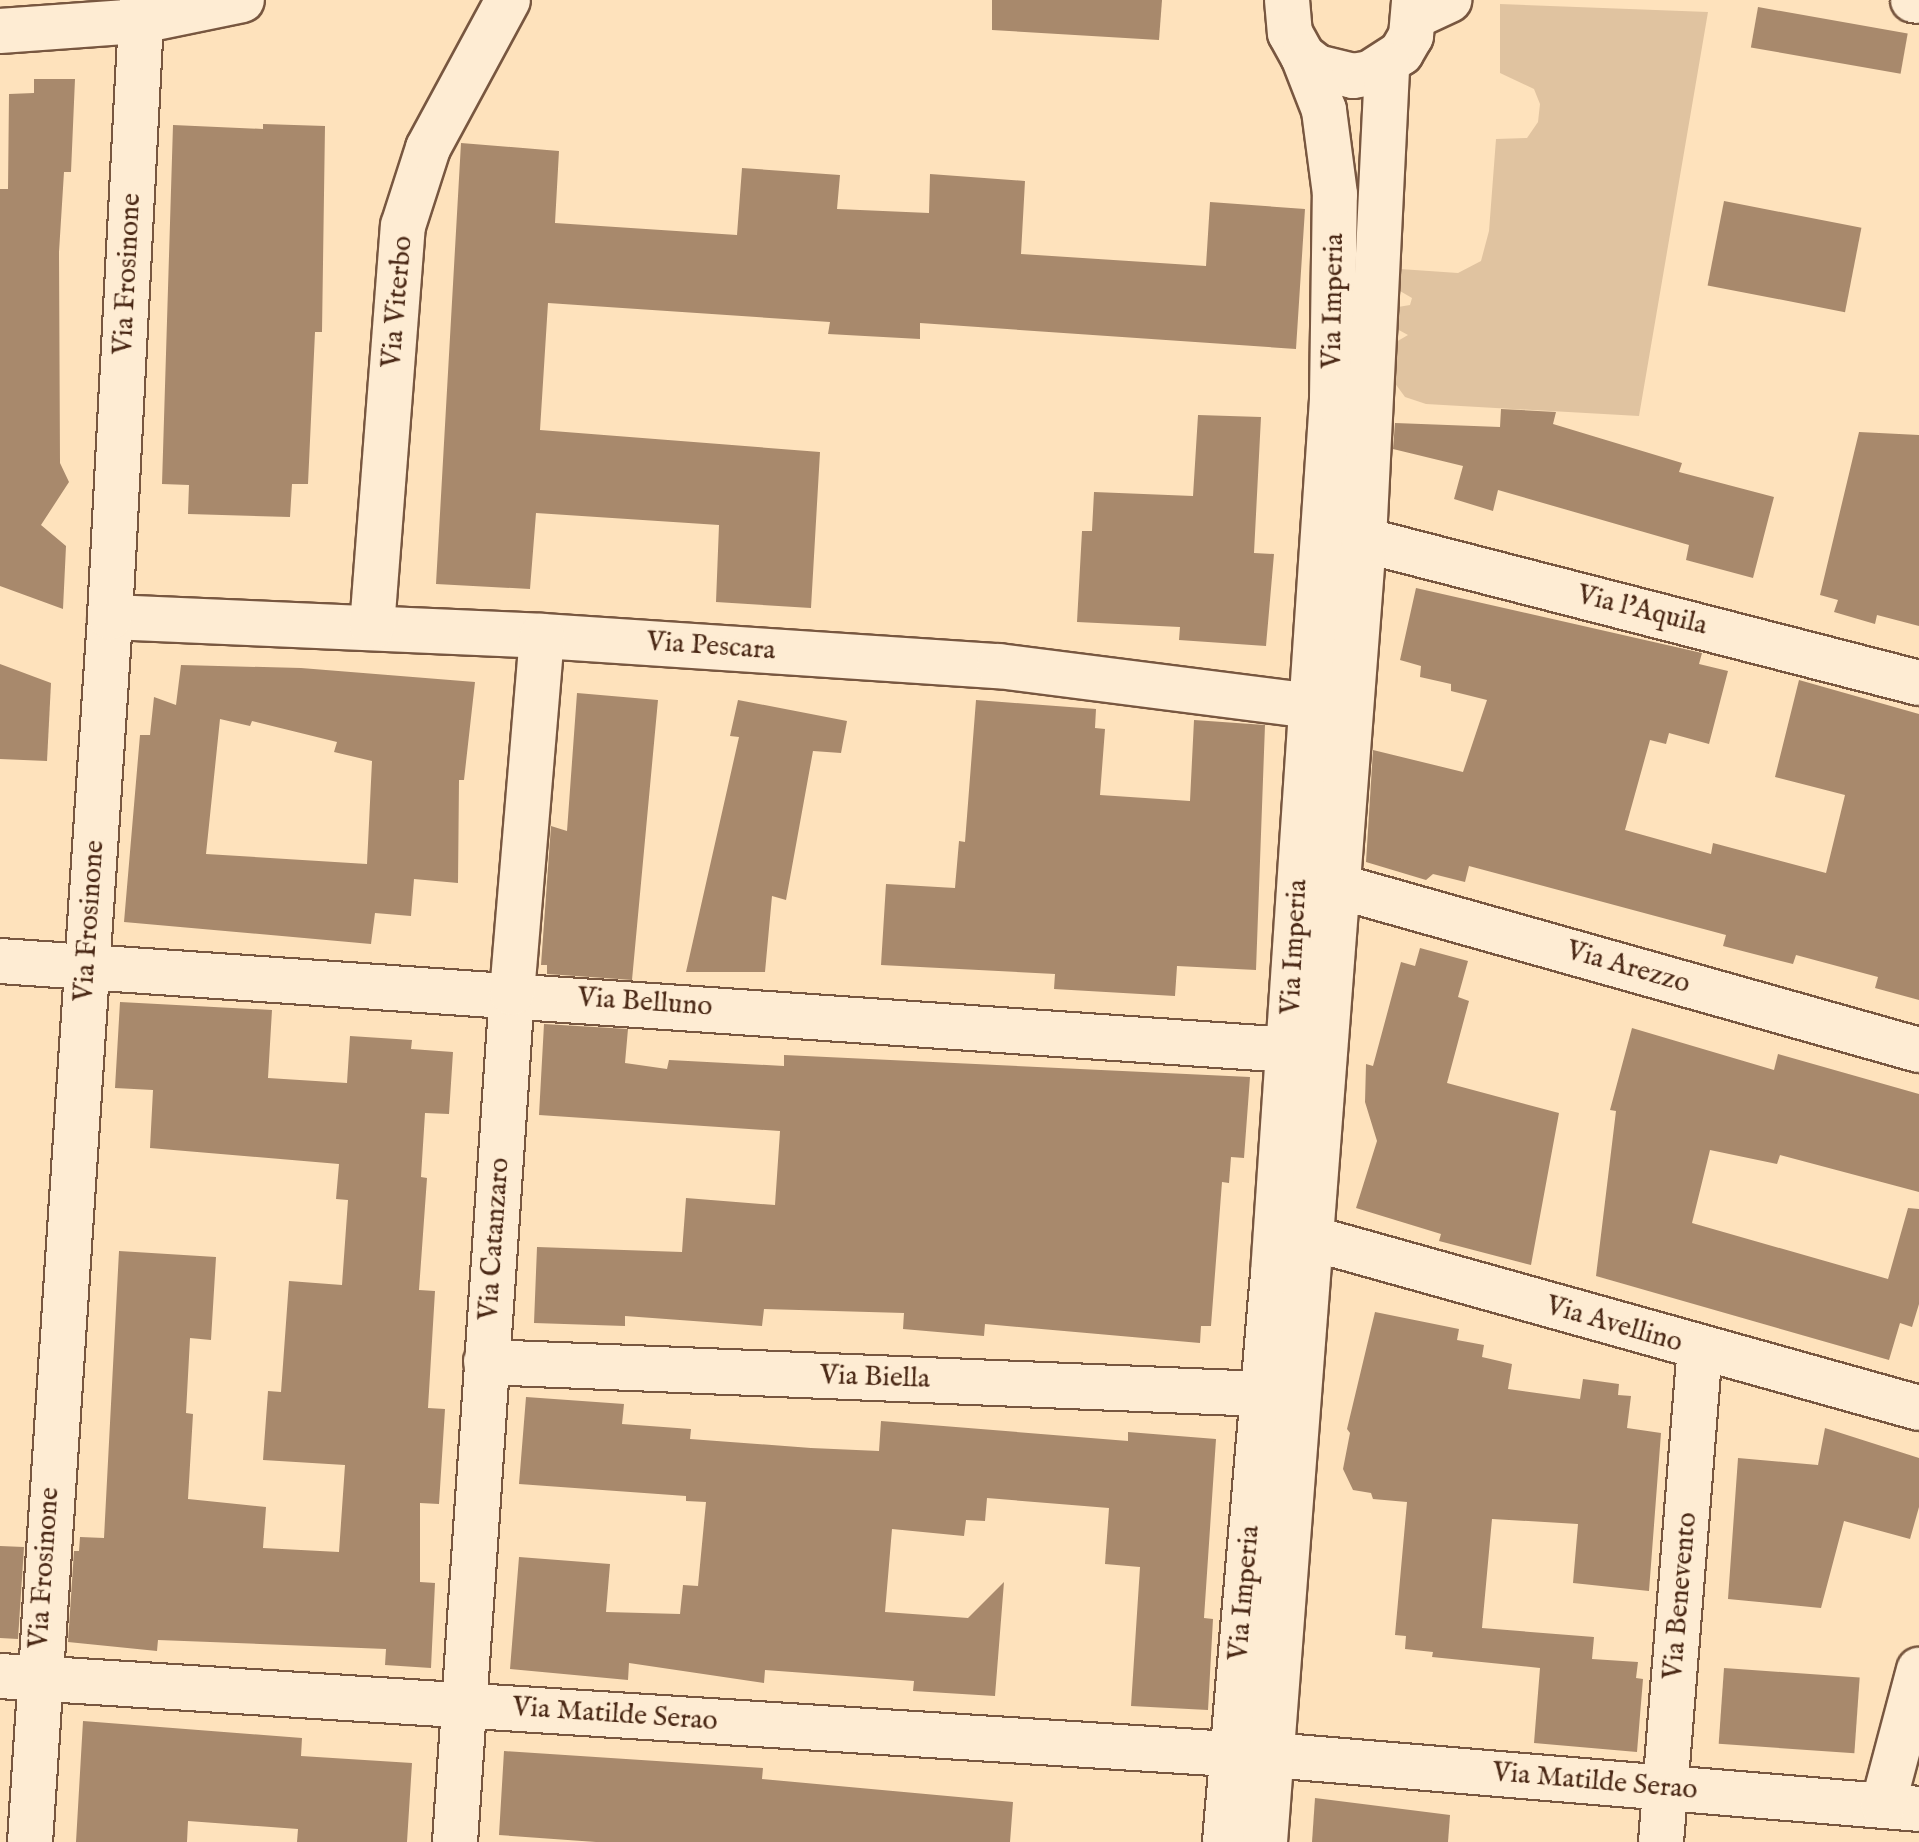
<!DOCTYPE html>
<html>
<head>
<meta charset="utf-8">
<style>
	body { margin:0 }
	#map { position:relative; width:1919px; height:1842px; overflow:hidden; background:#fee2bc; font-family:"IM FELL English",serif }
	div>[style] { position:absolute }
	.green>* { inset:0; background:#e0c3a0 }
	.building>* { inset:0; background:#a8896c; transform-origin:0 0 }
	.roads { filter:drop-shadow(2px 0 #785740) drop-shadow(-2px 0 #785740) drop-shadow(0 2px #785740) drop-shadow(0 -2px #785740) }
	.street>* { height:44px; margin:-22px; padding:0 22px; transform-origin:22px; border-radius:22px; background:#feecd3 }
	.secondary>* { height:44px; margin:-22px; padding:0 22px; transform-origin:22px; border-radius:22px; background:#feecd3 }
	span { translate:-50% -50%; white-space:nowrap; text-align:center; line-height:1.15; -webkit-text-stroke:6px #feecd3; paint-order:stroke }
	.street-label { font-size:28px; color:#4b2916 }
</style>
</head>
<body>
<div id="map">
	<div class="green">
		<div style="clip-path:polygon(1500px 4px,1708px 12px,1639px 416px,1426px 404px,1405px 397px,1394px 382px,1396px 342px,1408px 335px,1397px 329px,1398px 307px,1410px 305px,1412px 298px,1400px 291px,1400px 269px,1458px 273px,1481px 261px,1489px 231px,1496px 139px,1527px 138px,1538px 122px,1540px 104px,1534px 89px,1500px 73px)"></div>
	</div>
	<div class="building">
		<div style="clip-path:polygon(992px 0,1162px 0,1159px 40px,992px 30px)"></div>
		<div style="left:1758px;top:7px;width:152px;height:41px;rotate:10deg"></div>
		<div style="clip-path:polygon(34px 79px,75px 79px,71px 172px,64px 172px,59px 252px,60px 463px,69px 482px,41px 525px,66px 546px,63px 609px,0 586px,0 189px,8px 189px,9px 94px,34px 93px)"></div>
		<div style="clip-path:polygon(263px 124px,325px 126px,322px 332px,315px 332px,308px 484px,292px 484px,290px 517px,188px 514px,189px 485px,162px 484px,173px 125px,263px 129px)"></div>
		<div style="clip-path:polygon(461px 143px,559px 151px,555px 223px,737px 235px,742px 168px,840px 175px,837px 209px,929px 213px,930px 174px,1025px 181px,1021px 254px,1206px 266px,1210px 202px,1305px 209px,1296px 349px,920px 323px,920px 339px,828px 334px,830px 322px,548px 303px,540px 430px,820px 452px,811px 608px,716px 602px,719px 525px,536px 513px,530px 589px,436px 584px)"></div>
		<div style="left:1724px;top:201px;width:140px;height:86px;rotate:11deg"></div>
		<div style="clip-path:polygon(1501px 409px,1556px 412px,1553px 424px,1682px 463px,1679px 472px,1774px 497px,1753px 578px,1686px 560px,1689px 545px,1498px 490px,1493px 511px,1454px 499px,1463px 466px,1393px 449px,1395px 423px,1500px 427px)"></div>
		<div style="clip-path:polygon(1198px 415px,1261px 417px,1254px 553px,1274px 554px,1266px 646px,1179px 640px,1180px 627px,1077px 622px,1082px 531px,1092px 531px,1094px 492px,1193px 496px)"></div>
		<div style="clip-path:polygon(1859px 432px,1919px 435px,1919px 626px,1877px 615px,1875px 624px,1834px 612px,1838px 600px,1820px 595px)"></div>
		<div style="clip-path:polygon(1416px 588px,1702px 653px,1699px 664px,1728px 671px,1709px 744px,1669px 733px,1666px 744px,1650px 740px,1625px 830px,1711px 854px,1713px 843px,1826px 873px,1845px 795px,1775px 777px,1799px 680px,1919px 714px,1919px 1000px,1875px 988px,1878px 977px,1796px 955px,1793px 964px,1723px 946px,1726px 935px,1469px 866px,1465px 882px,1433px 874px,1426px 880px,1366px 862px,1373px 750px,1463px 772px,1487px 700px,1451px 691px,1451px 684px,1420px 677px,1421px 666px,1400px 660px)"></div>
		<div style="clip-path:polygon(0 664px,51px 683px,47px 761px,0 759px)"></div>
		<div style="clip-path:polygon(evenodd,181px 665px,301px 668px,475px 682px,464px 780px,459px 780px,458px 883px,414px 879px,411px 916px,375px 913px,371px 944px,124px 922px,140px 735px,150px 735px,154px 697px,176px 705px,181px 665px,220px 719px,250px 726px,252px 721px,337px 742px,334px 752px,372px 761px,367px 864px,206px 854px,220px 719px)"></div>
		<div style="clip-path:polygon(577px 693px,658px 700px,632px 980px,547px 974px,547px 965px,541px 965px,551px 826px,567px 831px)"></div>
		<div style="clip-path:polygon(738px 700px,847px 721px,841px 753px,813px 751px,786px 900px,772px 896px,765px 972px,686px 972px,739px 737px,730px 736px)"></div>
		<div style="clip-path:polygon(976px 700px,1096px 709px,1095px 728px,1105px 729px,1100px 795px,1190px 801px,1194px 720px,1265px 725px,1256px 970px,1177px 966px,1175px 996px,1054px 989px,1055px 974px,881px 965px,886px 884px,955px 888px,959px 841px,965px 842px)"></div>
		<div style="clip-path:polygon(1420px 948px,1468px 961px,1458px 997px,1469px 1001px,1447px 1083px,1559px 1113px,1531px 1265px,1439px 1241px,1441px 1234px,1356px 1208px,1377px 1141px,1365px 1102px,1366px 1064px,1373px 1066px,1401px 962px,1415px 966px)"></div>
		<div style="clip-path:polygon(120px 1002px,272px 1010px,268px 1078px,347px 1083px,350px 1036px,412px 1040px,411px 1049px,453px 1052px,449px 1114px,425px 1113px,421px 1177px,427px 1178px,419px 1290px,435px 1291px,428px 1408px,445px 1409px,439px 1504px,420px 1503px,420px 1582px,435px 1583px,431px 1668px,385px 1665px,386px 1649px,158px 1640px,157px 1651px,68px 1642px,74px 1551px,79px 1551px,80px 1537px,104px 1538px,119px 1251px,216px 1257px,211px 1340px,190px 1338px,186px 1413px,193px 1414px,188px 1499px,266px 1507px,263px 1548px,339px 1552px,345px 1465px,263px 1460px,268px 1391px,281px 1392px,289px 1281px,342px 1285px,348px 1200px,336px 1199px,339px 1164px,150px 1148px,153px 1090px,115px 1088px)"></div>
		<div style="clip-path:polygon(544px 1024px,628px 1029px,625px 1063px,667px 1069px,669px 1060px,784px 1066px,784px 1055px,1250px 1077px,1244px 1158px,1231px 1157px,1229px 1183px,1222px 1182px,1211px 1326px,1201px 1326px,1200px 1343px,985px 1324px,984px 1336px,903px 1329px,904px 1313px,764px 1309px,762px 1326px,625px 1316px,625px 1326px,534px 1323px,537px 1247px,682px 1252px,686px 1198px,775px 1205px,780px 1131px,539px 1115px)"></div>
		<div style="clip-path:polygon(1632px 1028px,1774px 1070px,1778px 1054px,1919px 1094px,1919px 1192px,1780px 1155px,1777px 1164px,1710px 1150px,1692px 1223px,1888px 1279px,1908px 1208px,1919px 1209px,1919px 1304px,1912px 1327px,1900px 1323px,1889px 1360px,1596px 1276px,1616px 1111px,1610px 1110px)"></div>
		<div style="clip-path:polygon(1375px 1312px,1459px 1329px,1457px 1340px,1484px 1345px,1482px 1357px,1512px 1364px,1508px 1389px,1580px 1399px,1583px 1379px,1619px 1384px,1618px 1395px,1631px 1396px,1627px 1428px,1661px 1433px,1649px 1591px,1573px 1583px,1578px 1524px,1492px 1519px,1482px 1628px,1594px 1637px,1592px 1659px,1638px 1662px,1636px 1678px,1643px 1679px,1637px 1752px,1534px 1743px,1540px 1668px,1432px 1657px,1433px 1652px,1405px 1649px,1406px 1636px,1395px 1635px,1407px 1502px,1373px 1499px,1371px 1493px,1353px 1490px,1343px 1469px,1350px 1433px,1347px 1429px)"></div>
		<div style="clip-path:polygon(526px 1397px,624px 1404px,622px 1424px,691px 1429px,690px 1439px,811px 1448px,879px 1451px,881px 1421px,1128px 1441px,1128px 1432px,1216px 1439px,1204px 1618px,1213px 1619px,1208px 1710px,1131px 1706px,1140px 1567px,1105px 1564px,1109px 1508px,987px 1498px,985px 1521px,966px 1520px,964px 1536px,892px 1529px,885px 1612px,968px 1618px,1004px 1582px,995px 1696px,913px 1691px,914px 1681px,765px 1670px,764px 1683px,629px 1663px,628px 1680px,510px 1669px,519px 1557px,610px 1564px,606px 1612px,680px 1614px,683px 1585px,698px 1586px,706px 1502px,686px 1501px,686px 1496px,519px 1484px)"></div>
		<div style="clip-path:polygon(1825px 1428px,1919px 1458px,1919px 1507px,1910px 1539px,1844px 1521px,1821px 1608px,1728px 1599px,1738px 1458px,1818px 1465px)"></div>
		<div style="clip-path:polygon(0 1546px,24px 1547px,18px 1639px,0 1638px)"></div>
		<div style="left:1724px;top:1668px;width:136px;height:76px;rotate:4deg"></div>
		<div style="clip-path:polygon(83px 1721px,302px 1738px,301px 1756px,412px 1763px,407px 1842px,297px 1842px,298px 1829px,188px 1821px,187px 1842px,76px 1842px)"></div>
		<div style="clip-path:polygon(504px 1751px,763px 1768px,762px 1779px,1013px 1802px,1010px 1842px,596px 1842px,499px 1835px)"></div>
		<div style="clip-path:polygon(1315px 1798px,1450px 1815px,1448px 1842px,1312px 1842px)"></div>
	</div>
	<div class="roads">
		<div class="street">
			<div style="left:1913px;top:0;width:6px;rotate:9deg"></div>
			<div style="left:1415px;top:16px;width:38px;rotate:-25deg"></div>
			<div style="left:0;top:31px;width:141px;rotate:-4.1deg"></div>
			<div style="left:141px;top:21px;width:103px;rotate:-11.7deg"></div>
			<div style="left:1364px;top:540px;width:573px;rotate:14.45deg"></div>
			<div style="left:110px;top:617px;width:432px;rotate:2.5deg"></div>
			<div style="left:542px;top:636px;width:458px;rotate:3.8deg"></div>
			<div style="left:999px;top:666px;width:314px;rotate:7.3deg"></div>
			<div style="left:372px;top:627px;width:402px;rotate:-85.6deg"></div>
			<div style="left:403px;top:226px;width:82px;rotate:-72.2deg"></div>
			<div style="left:428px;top:148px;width:168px;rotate:-61.6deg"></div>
			<div style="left:1337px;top:886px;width:605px;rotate:15.74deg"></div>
			<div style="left:0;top:961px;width:1292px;rotate:3.95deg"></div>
			<div style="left:1311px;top:1238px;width:631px;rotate:15.62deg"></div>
			<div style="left:486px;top:1362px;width:778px;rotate:2.36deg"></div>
			<div style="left:0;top:1676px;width:1233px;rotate:3.63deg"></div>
			<div style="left:1271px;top:1755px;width:650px;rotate:4.76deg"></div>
			<div style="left:1883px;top:1805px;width:140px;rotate:-75.1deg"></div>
			<div style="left:30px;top:1842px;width:1228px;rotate:-86.26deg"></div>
			<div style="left:110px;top:617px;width:618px;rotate:-87.03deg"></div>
			<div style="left:455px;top:1842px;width:851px;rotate:-86.16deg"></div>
			<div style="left:512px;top:993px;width:358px;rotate:-85.2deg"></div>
			<div style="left:1661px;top:1842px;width:495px;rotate:-85.5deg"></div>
		</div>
		<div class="secondary">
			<div style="left:1287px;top:0;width:33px;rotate:85deg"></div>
			<div style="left:1290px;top:33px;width:26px;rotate:61deg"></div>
			<div style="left:1303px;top:56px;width:18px;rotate:38deg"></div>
			<div style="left:1317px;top:67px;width:37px;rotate:14deg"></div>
			<div style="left:1353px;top:76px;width:17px;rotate:-10deg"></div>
			<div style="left:1370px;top:73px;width:37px;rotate:-33deg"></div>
			<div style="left:1401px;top:53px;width:20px;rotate:-60deg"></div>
			<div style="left:1411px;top:36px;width:36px;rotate:-85deg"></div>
			<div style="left:1225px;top:1842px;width:570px;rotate:-85.17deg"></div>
			<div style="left:1273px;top:1274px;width:877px;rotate:-86.14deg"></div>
			<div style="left:1332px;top:399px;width:205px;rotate:-89.2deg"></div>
			<div style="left:1335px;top:194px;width:85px;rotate:-97.5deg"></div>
			<div style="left:1324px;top:110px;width:58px;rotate:-111.3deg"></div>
			<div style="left:1265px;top:1842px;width:1306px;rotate:-85.65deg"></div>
			<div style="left:1364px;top:540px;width:476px;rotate:-87.2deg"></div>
		</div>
	</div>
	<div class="street-label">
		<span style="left:128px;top:274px;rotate:-87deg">Via Frosinone</span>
		<span style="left:1334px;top:301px;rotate:-89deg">Via Imperia</span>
		<span style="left:398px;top:302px;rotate:-85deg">Via Viterbo</span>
		<span style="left:1642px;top:611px;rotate:14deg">Via l'Aquila</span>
		<span style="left:711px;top:647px;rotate:4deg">Via Pescara</span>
		<span style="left:90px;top:921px;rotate:-86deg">Via Frosinone</span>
		<span style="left:1295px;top:947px;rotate:-87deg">Via Imperia</span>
		<span style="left:1628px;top:968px;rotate:16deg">Via Arezzo</span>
		<span style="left:645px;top:1003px;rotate:4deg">Via Belluno</span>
		<span style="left:495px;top:1239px;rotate:-86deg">Via Catanzaro</span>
		<span style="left:1614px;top:1325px;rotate:16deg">Via Avellino</span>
		<span style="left:875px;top:1378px;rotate:2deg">Via Biella</span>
		<span style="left:45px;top:1568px;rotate:-86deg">Via Frosinone</span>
		<span style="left:1245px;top:1593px;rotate:-85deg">Via Imperia</span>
		<span style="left:1681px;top:1596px;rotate:-85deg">Via Benevento</span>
		<span style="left:615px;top:1715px;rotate:4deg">Via Matilde Serao</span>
		<span style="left:1595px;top:1782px;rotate:5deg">Via Matilde Serao</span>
	</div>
</div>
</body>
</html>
